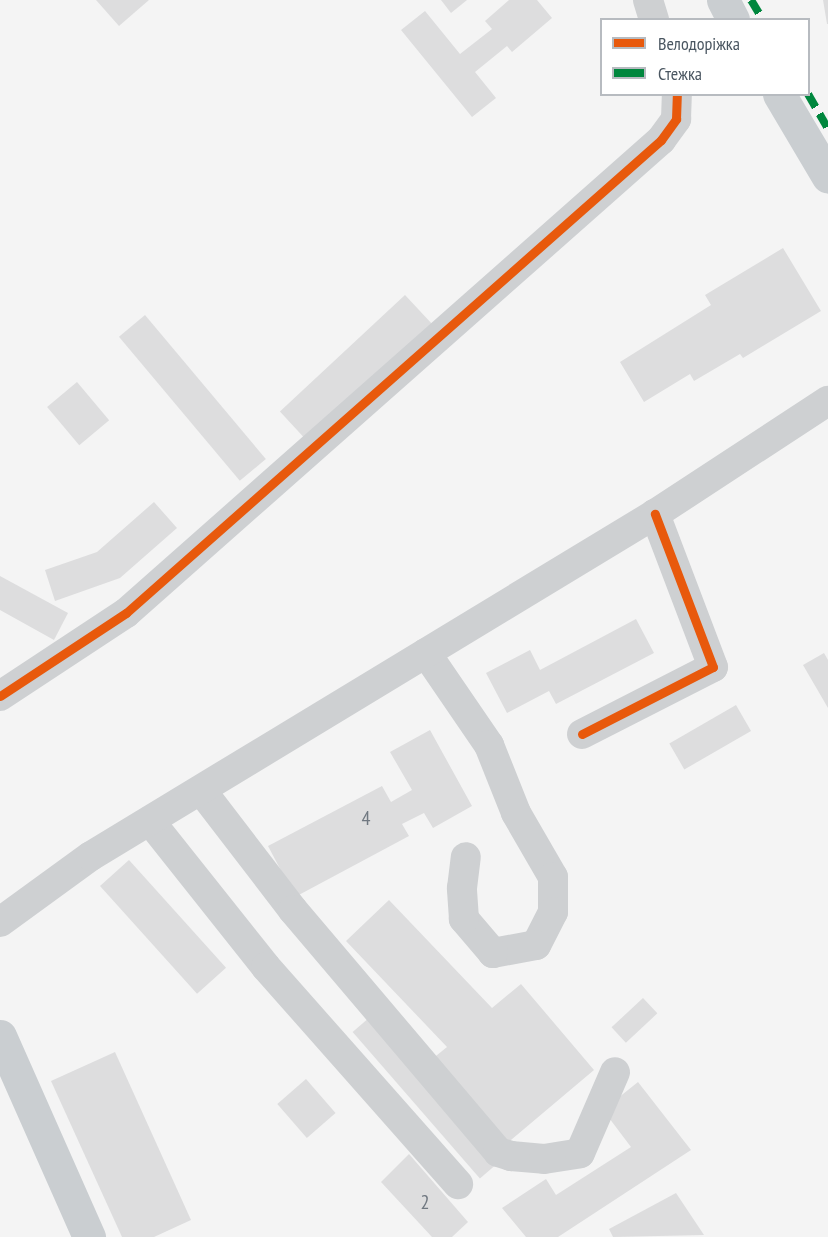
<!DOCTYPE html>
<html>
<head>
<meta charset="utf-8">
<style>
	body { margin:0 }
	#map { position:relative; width:828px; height:1237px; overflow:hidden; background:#f4f4f4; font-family:"PT Sans Narrow",sans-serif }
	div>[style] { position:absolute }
	.building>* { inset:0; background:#ddddde; transform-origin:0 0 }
	.minor>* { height:30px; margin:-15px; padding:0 15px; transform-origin:15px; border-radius:15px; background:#ced0d2 }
	.major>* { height:33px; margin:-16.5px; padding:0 16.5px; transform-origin:16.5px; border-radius:16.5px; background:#caced1 }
	.quiet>* { height:8px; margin-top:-4px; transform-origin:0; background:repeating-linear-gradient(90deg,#00873e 0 15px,transparent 0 23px) }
	.cycleway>* { height:9px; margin:-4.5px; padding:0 4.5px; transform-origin:4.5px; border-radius:4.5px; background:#e8590c }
	span { translate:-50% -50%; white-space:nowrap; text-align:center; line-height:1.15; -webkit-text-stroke:4.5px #fff; paint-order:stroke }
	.number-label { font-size:20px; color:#707881 }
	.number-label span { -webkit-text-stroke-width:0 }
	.legend { position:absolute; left:600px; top:18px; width:210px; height:78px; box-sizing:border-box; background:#fff; border:2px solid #b7bbc0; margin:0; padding:8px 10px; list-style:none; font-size:18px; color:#4a5661 }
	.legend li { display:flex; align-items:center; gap:12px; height:30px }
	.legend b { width:30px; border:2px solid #b7bbc0 }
</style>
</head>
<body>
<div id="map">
	<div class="building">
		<div style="clip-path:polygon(96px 0,149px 0,119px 26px)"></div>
		<div style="clip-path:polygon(441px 0,467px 0,451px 13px)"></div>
		<div style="clip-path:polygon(509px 0,537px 0,552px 18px,512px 52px,507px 46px,475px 72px,496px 98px,472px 117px,401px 30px,425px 11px,460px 54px,492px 29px,485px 21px)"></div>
		<div style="clip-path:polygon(823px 0,828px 0,828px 24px,827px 24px)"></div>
		<div style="clip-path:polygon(783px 248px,821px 311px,743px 358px,740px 354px,694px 381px,690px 374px,644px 402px,620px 362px,711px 305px,705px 295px)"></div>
		<div style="left:405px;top:295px;width:40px;height:171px;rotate:47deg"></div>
		<div style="left:145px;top:315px;width:188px;height:34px;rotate:50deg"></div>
		<div style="left:77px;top:382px;width:50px;height:39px;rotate:50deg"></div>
		<div style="clip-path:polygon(154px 502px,177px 528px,120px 578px,55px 601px,45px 570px,97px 552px)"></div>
		<div style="clip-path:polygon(0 576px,68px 613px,54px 640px,0 610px)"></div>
		<div style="clip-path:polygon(636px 619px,654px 653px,556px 704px,549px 691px,507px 713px,486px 673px,530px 650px,540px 670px)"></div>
		<div style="clip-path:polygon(824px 653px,828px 660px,828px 708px,803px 665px)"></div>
		<div style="left:736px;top:705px;width:30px;height:77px;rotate:60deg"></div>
		<div style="clip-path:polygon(430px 730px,472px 806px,433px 828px,424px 813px,402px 824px,409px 836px,295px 897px,268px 846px,382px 786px,391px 802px,412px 790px,390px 752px)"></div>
		<div style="left:129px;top:860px;width:145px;height:39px;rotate:48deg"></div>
		<div style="clip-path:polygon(389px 900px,492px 1008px,521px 984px,594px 1070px,504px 1146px,431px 1060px,447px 1047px,346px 941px)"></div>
		<div style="left:643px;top:998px;width:21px;height:43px;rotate:47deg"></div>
		<div style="left:370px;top:1017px;width:194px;height:23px;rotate:49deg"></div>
		<div style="clip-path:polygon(115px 1052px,191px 1220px,154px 1237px,122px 1237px,51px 1081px)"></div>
		<div style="left:306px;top:1079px;width:45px;height:38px;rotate:49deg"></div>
		<div style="clip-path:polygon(638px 1082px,691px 1150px,558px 1237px,526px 1237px,502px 1208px,546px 1179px,556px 1195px,631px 1147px,603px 1110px)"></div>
		<div style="clip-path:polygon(409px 1154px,468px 1222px,452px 1237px,432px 1237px,381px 1182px)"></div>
		<div style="clip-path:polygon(676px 1193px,704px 1235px,613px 1237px,609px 1229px)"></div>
	</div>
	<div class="minor">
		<div style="left:648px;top:0;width:21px;rotate:73deg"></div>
		<div style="left:426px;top:653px;width:112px;rotate:55.6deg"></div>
		<div style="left:489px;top:745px;width:73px;rotate:68.3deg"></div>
		<div style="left:516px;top:813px;width:74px;rotate:60deg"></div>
		<div style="left:553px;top:877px;width:35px;rotate:90deg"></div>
		<div style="left:553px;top:912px;width:37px;rotate:117deg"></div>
		<div style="left:536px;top:945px;width:44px;rotate:169.5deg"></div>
		<div style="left:493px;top:953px;width:45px;rotate:-130.5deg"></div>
		<div style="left:464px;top:919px;width:31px;rotate:-94deg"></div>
		<div style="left:462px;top:888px;width:31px;rotate:-83deg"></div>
		<div style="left:0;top:696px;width:151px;rotate:-33.4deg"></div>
		<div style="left:126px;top:613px;width:714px;rotate:-41.48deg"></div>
		<div style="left:661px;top:140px;width:26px;rotate:-54deg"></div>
		<div style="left:676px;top:119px;width:25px;rotate:-88deg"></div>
		<div style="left:582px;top:734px;width:147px;rotate:-27.1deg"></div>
		<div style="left:713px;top:667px;width:164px;rotate:-110.8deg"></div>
		<div style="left:201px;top:790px;width:151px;rotate:52.5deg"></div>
		<div style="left:293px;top:910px;width:317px;rotate:49.7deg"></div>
		<div style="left:498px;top:1152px;width:14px;rotate:17deg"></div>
		<div style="left:511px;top:1156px;width:33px;rotate:5deg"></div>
		<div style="left:544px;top:1159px;width:36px;rotate:-9deg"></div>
		<div style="left:580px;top:1153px;width:88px;rotate:-66.6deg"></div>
		<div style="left:150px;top:821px;width:186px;rotate:51.5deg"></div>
		<div style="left:266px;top:967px;width:290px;rotate:48.5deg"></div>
		<div style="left:0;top:922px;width:112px;rotate:-36deg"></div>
		<div style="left:91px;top:856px;width:660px;rotate:-31.23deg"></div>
		<div style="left:655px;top:514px;width:207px;rotate:-33.2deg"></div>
	</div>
	<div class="major">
		<div style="left:723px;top:0;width:22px;rotate:63deg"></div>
		<div style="left:779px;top:94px;width:96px;rotate:59.4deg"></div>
		<div style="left:0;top:1036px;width:220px;rotate:66.1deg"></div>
	</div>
	<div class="quiet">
		<div style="left:751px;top:0;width:23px;rotate:59deg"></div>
		<div style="left:808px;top:94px;width:39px;rotate:60deg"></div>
	</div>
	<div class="cycleway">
		<div style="left:0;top:696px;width:151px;rotate:-33.4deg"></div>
		<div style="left:126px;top:613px;width:714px;rotate:-41.48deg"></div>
		<div style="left:661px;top:140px;width:26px;rotate:-54deg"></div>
		<div style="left:676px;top:119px;width:25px;rotate:-88deg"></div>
		<div style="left:582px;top:734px;width:147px;rotate:-27.1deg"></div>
		<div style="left:713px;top:667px;width:164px;rotate:-110.8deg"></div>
	</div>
	<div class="number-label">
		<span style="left:366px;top:818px">4</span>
		<span style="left:425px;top:1202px">2</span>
	</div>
	<ul class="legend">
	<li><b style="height:8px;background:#e8590c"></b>Велодоріжка</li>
	<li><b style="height:8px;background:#00873e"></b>Стежка</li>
	</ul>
</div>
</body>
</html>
